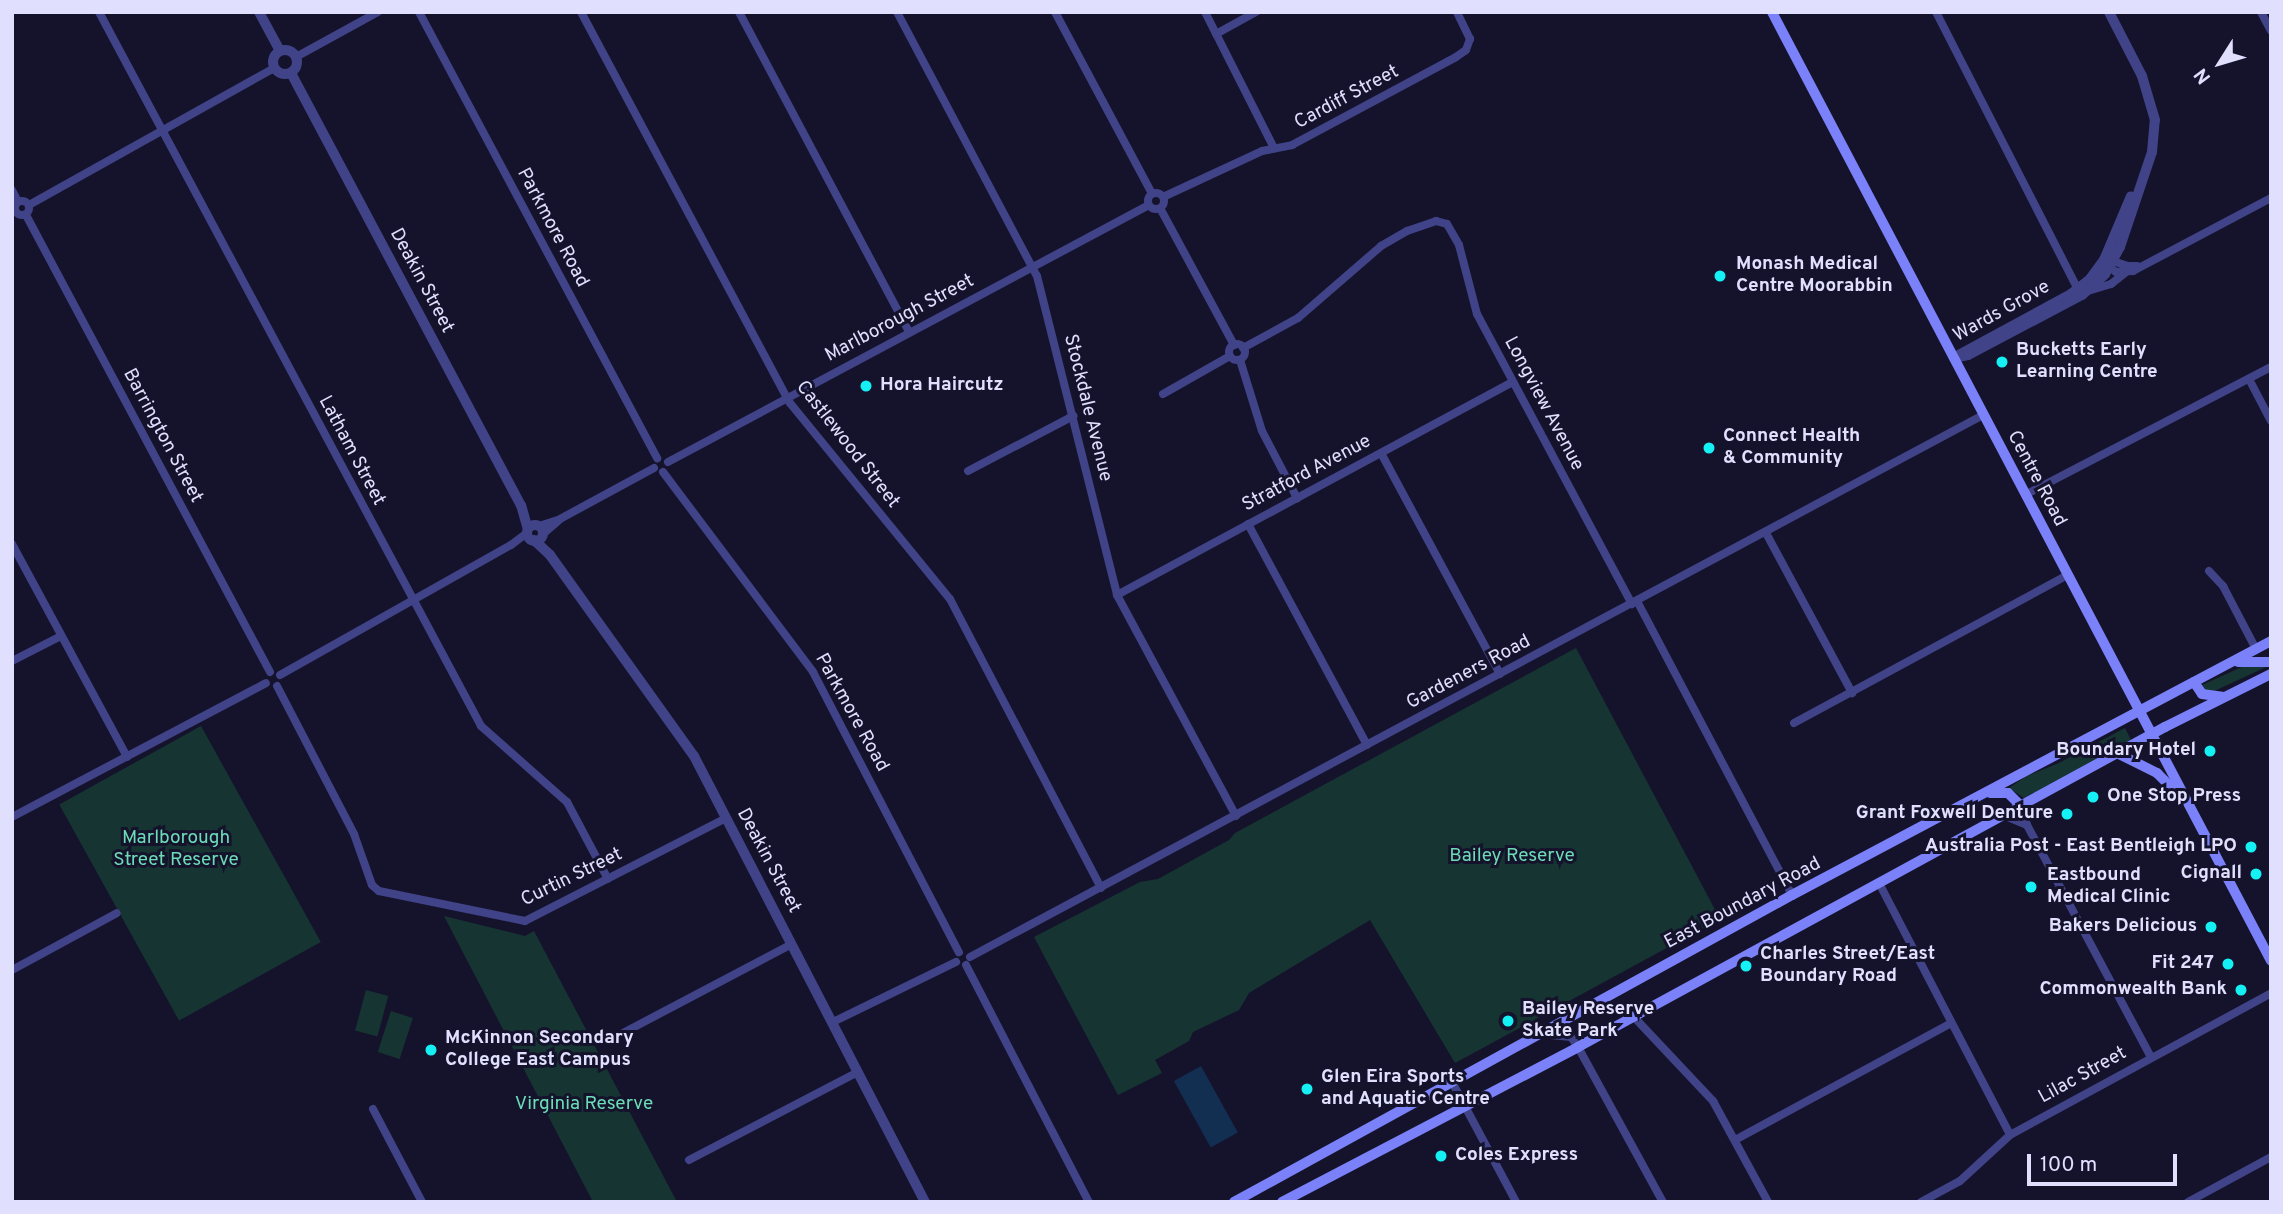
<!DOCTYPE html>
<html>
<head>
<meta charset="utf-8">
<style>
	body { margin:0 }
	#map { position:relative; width:2283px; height:1214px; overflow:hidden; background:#15132c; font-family:Overpass,sans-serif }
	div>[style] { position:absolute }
	.green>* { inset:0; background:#163532; transform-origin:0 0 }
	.water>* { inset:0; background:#122e51; transform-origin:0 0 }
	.minor>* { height:8px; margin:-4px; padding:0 4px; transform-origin:4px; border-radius:4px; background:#404388 }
	.minor>.ring { margin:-4px; padding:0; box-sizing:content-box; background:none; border:8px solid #404388; border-radius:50% }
	.tertiary>* { height:10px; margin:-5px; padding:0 5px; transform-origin:5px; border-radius:5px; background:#404388 }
	.tertiary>.ring { margin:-5px; padding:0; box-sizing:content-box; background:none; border:10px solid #404388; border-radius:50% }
	.secondary>* { height:10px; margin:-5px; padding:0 5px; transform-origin:5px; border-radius:5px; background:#7a81f9 }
	.dots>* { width:19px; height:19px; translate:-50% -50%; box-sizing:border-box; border:4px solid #15132c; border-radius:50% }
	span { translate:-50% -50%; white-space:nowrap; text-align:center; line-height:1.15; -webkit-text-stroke:6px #15132c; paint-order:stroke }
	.street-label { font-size:19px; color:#e0dffe }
	.poi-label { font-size:19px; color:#e0dffe; font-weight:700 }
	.left { translate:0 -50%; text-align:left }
	.right { translate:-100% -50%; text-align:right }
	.park-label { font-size:19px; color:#6cdcb7 }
	.frame { position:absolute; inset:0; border:14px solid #e0dffe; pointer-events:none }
	.north { position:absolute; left:2185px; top:28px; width:70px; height:70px; -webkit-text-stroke:5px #15132c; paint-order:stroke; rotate:233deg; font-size:19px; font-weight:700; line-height:28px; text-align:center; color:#e0dffe }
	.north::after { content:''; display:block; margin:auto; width:24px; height:32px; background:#e0dffe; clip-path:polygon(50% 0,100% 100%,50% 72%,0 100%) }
	.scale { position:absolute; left:2027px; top:1154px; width:150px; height:32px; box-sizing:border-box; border:4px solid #e0dffe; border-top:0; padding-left:9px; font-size:21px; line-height:24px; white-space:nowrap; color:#e0dffe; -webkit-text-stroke:5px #15132c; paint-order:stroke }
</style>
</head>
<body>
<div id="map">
	<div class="green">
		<div style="clip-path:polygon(1576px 648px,1720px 919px,1455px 1063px,1370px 920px,1249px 993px,1239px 1010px,1193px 1032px,1189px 1041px,1155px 1060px,1162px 1073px,1118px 1095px,1034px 937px,1140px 882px,1158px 879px,1229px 840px,1235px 833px)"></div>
		<div style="clip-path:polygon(2244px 666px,2266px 667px,2208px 694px,2202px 685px)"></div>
		<div style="left:201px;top:726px;width:247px;height:162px;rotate:61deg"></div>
		<div style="clip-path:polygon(2125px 728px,2131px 740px,2024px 798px,2009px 788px,2027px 776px,2059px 763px)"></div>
		<div style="clip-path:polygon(444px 916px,525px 936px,534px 931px,677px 1202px,593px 1202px)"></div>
		<div style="left:366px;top:990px;width:23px;height:42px;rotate:15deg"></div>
		<div style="left:391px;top:1011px;width:23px;height:43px;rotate:18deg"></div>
	</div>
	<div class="water">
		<div style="left:1201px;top:1066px;width:76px;height:31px;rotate:61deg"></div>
	</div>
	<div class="minor">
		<div style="left:99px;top:12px;width:810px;rotate:61.85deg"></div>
		<div style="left:481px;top:726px;width:115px;rotate:41.5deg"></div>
		<div style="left:567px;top:802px;width:87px;rotate:62deg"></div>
		<div style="left:419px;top:12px;width:506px;rotate:61.91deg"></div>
		<div style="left:581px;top:12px;width:443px;rotate:61.9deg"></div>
		<div style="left:790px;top:403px;width:253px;rotate:50.8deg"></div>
		<div style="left:950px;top:599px;width:326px;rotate:62.4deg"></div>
		<div style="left:739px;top:12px;width:362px;rotate:62deg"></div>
		<div style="left:897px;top:12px;width:299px;rotate:62.1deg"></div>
		<div style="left:1037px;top:276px;width:329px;rotate:75.9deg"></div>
		<div style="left:1117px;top:595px;width:251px;rotate:61.7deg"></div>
		<div style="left:1055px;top:12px;width:206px;rotate:61.9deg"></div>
		<div style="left:1205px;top:12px;width:153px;rotate:63.1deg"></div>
		<div style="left:1936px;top:12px;width:316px;rotate:62.9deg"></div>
		<div style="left:2261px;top:12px;width:21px;rotate:62deg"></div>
		<div style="left:1216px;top:34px;width:46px;rotate:-28.8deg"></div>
		<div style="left:296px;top:57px;width:94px;rotate:-28.8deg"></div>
		<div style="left:12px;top:190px;width:13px;rotate:63deg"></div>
		<div class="ring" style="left:1148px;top:193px;width:8px;height:8px"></div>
		<div style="left:1163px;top:197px;width:109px;rotate:-24.9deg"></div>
		<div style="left:1262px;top:151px;width:31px;rotate:-11deg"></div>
		<div style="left:1292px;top:145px;width:186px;rotate:-28.2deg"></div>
		<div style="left:1456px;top:57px;width:12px;rotate:-35deg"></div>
		<div style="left:1466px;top:50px;width:12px;rotate:-70deg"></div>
		<div style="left:1470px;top:39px;width:30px;rotate:-116deg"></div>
		<div class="ring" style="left:15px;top:201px;width:6px;height:6px"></div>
		<div style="left:29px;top:205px;width:281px;rotate:-29.2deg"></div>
		<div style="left:1160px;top:208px;width:156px;rotate:61.6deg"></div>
		<div style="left:26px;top:215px;width:518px;rotate:61.9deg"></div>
		<div style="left:2110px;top:260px;width:18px;rotate:19deg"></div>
		<div style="left:2127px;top:266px;width:10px"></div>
		<div style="left:2106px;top:264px;width:13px;rotate:39deg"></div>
		<div style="left:2116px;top:272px;width:17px;rotate:-3deg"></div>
		<div style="left:2133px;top:271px;width:156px;rotate:-27.9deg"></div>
		<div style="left:2088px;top:291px;width:24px;rotate:-17deg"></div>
		<div style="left:2111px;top:284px;width:18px;rotate:-38deg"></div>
		<div class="ring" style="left:1229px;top:344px;width:8px;height:8px"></div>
		<div style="left:1243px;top:348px;width:63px;rotate:-28.6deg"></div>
		<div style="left:1298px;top:318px;width:110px;rotate:-40.9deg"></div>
		<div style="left:1381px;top:246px;width:30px;rotate:-30deg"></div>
		<div style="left:1407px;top:231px;width:31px;rotate:-19deg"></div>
		<div style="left:1436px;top:221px;width:11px;rotate:15deg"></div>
		<div style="left:1447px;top:224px;width:24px;rotate:60deg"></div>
		<div style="left:1459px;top:245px;width:71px;rotate:75.4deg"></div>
		<div style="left:1477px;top:314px;width:329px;rotate:61.9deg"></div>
		<div style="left:1240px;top:360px;width:74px;rotate:72.8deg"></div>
		<div style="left:1262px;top:431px;width:76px;rotate:62.4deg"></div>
		<div style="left:2249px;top:379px;width:47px;rotate:62.4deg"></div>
		<div style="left:1163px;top:394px;width:77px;rotate:-29.6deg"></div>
		<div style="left:1381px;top:453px;width:251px;rotate:61.7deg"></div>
		<div style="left:668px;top:462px;width:545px;rotate:-28.12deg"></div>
		<div style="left:968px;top:471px;width:119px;rotate:-27.6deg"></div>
		<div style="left:663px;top:472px;width:250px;rotate:53.1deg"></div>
		<div style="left:813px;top:672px;width:316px;rotate:62.5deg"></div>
		<div style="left:2025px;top:495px;width:277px;rotate:-27.5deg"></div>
		<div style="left:1248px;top:524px;width:251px;rotate:61.7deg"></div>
		<div style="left:539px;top:526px;width:22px;rotate:-18deg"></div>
		<div style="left:560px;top:519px;width:107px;rotate:-28.5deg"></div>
		<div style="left:1766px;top:533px;width:182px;rotate:61.7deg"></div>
		<div style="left:543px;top:534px;width:20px;rotate:-41deg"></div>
		<div style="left:12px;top:544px;width:242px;rotate:61.6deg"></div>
		<div style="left:2209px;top:571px;width:21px;rotate:47deg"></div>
		<div style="left:2223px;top:586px;width:71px;rotate:62.4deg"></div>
		<div style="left:1117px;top:595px;width:449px;rotate:-28.3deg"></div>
		<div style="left:1637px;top:601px;width:332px;rotate:62.2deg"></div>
		<div style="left:12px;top:661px;width:55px;rotate:-27deg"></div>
		<div style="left:280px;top:675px;width:265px;rotate:-29.4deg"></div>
		<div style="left:511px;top:545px;width:21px;rotate:-37deg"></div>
		<div style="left:277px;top:686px;width:167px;rotate:62.5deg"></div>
		<div style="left:354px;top:834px;width:54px;rotate:70.6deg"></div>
		<div style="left:372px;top:885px;width:9px;rotate:41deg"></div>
		<div style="left:379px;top:891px;width:149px;rotate:11.6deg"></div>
		<div style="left:525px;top:921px;width:226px;rotate:-27.1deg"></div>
		<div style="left:1794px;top:723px;width:311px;rotate:-28.4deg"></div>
		<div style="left:2021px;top:806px;width:20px;rotate:72deg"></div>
		<div style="left:2027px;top:825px;width:263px;rotate:61.9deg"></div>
		<div style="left:2003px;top:815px;width:26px;rotate:23deg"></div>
		<div style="left:12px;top:817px;width:287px;rotate:-27.8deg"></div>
		<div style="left:1879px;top:883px;width:284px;rotate:62.5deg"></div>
		<div style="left:970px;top:957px;width:1149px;rotate:-28.15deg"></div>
		<div style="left:966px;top:965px;width:267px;rotate:62.6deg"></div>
		<div style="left:12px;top:970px;width:119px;rotate:-28.5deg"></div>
		<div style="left:1633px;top:1016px;width:117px;rotate:46.7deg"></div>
		<div style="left:1713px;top:1101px;width:115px;rotate:61.4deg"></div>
		<div style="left:833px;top:1022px;width:137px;rotate:-26deg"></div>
		<div style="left:623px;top:1033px;width:191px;rotate:-27.8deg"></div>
		<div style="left:1541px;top:1034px;width:30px;rotate:6deg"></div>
		<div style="left:1571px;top:1037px;width:12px;rotate:55deg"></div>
		<div style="left:1578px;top:1047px;width:177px;rotate:61.3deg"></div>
		<div style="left:1452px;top:1082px;width:136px;rotate:61.9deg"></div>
		<div style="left:373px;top:1109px;width:105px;rotate:62.2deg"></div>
		<div style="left:1735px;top:1140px;width:246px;rotate:-28.4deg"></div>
		<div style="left:689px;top:1160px;width:191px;rotate:-27.5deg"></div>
		<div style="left:1921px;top:1202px;width:44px;rotate:-28.3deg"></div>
		<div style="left:1960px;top:1181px;width:68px;rotate:-42.6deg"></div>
		<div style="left:2010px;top:1135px;width:297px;rotate:-28.5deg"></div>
		<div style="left:2188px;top:1202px;width:94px;rotate:-28.5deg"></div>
	</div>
	<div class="tertiary">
		<div style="left:259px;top:12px;width:44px;rotate:61.7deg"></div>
		<div class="ring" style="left:273px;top:50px;width:14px;height:14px"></div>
		<div style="left:291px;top:73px;width:489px;rotate:62deg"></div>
		<div style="left:521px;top:505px;width:25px;rotate:74deg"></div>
		<div style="left:1957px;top:356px;width:130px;rotate:-28.5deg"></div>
		<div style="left:2071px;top:294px;width:24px;rotate:-38deg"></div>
		<div style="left:2090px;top:279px;width:24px;rotate:-54deg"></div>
		<div style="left:2104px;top:260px;width:69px;rotate:-67.1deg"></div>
		<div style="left:1954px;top:358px;width:14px;rotate:-12deg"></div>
		<div style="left:1968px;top:355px;width:129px;rotate:-27.8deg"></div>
		<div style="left:2082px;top:295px;width:31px;rotate:-42deg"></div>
		<div style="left:2105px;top:274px;width:31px;rotate:-61deg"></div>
		<div style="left:2120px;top:247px;width:100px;rotate:-71.4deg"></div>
		<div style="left:2152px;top:152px;width:32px;rotate:-85deg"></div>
		<div style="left:2155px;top:120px;width:46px;rotate:-106.5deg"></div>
		<div style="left:2142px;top:76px;width:72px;rotate:-117.3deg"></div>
		<div class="ring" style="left:527px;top:525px;width:6px;height:6px"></div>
		<div style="left:534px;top:540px;width:22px;rotate:43deg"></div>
		<div style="left:550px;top:555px;width:247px;rotate:54.4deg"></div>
		<div style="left:694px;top:756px;width:502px;rotate:62.62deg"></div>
	</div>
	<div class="secondary">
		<div style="left:1772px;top:12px;width:1072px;rotate:62.26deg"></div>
		<div style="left:2238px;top:662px;width:33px"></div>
		<div style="left:2194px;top:682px;width:14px;rotate:56deg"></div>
		<div style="left:2202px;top:694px;width:22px;rotate:8deg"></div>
		<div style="left:2117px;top:753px;width:45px;rotate:26.6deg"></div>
		<div style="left:2157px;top:773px;width:30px;rotate:45deg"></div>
		<div style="left:1990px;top:793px;width:18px"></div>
		<div style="left:2008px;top:793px;width:18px;rotate:45deg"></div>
		<div style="left:1234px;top:1202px;width:637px;rotate:-28.82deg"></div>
		<div style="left:1792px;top:895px;width:542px;rotate:-27.94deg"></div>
		<div style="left:1282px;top:1202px;width:334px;rotate:-27.6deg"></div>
		<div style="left:1578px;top:1047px;width:669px;rotate:-28.6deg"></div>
		<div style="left:2165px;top:727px;width:119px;rotate:-26.6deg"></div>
	</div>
	<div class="dots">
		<div style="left:1720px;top:276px;background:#14f0f4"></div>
		<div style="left:2002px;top:362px;background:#14f0f4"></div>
		<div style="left:866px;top:386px;background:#14f0f4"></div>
		<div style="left:1709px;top:448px;background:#14f0f4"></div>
		<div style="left:2210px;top:751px;background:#14f0f4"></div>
		<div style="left:2093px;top:797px;background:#14f0f4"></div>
		<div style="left:2067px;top:814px;background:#14f0f4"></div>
		<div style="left:2251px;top:847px;background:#14f0f4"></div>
		<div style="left:2256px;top:874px;background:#14f0f4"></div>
		<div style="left:2031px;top:887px;background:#14f0f4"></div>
		<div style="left:2211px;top:927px;background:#14f0f4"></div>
		<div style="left:2228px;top:964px;background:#14f0f4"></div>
		<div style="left:1746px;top:966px;background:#14f0f4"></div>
		<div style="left:2241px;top:990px;background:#14f0f4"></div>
		<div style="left:1508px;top:1021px;background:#14f0f4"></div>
		<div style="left:431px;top:1050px;background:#14f0f4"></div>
		<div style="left:1307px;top:1089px;background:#14f0f4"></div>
		<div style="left:1441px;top:1156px;background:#14f0f4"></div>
	</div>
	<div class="street-label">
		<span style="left:1347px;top:98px;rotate:-28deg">Cardiff Street</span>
		<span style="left:552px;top:228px;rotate:62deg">Parkmore Road</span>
		<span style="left:421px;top:281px;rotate:62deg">Deakin Street</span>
		<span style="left:2002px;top:312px;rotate:-29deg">Wards Grove</span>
		<span style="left:900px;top:319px;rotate:-28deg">Marlborough Street</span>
		<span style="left:1543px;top:404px;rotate:62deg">Longview Avenue</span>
		<span style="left:1087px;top:408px;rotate:76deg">Stockdale Avenue</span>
		<span style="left:162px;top:436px;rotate:62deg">Barrington Street</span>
		<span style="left:847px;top:445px;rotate:52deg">Castlewood Street</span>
		<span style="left:351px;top:451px;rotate:62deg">Latham Street</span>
		<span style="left:1307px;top:474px;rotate:-28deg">Stratford Avenue</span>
		<span style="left:2036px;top:479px;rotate:62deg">Centre Road</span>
		<span style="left:1469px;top:673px;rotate:-28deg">Gardeners Road</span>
		<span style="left:851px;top:713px;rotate:61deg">Parkmore Road</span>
		<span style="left:768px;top:861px;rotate:62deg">Deakin Street</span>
		<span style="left:572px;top:878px;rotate:-26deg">Curtin Street</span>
		<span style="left:1743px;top:904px;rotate:-28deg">East Boundary Road</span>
		<span style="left:2083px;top:1076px;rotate:-29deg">Lilac Street</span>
	</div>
	<div class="poi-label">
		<span class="left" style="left:1736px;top:276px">Monash Medical<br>Centre Moorabbin</span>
		<span class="left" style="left:2016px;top:362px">Bucketts Early<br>Learning Centre</span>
		<span class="left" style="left:880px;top:386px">Hora Haircutz</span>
		<span class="left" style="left:1723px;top:448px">Connect Health<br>&amp; Community</span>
		<span class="right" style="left:2196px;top:751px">Boundary Hotel</span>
		<span class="left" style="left:2107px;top:797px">One Stop Press</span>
		<span class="right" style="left:2053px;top:814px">Grant Foxwell Denture</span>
		<span class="right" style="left:2237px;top:847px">Australia Post - East Bentleigh LPO</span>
		<span class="right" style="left:2242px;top:874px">Cignall</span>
		<span class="left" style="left:2047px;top:887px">Eastbound<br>Medical Clinic</span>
		<span class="right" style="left:2197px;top:927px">Bakers Delicious</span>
		<span class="left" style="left:1760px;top:966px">Charles Street/East<br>Boundary Road</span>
		<span class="right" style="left:2214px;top:964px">Fit 247</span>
		<span class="right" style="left:2227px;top:990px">Commonwealth Bank</span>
		<span class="left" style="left:1522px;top:1021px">Bailey Reserve<br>Skate Park</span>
		<span class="left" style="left:445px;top:1050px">McKinnon Secondary<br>College East Campus</span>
		<span class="left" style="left:1321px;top:1089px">Glen Eira Sports<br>and Aquatic Centre</span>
		<span class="left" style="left:1455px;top:1156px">Coles Express</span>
	</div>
	<div class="park-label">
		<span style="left:176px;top:850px">Marlborough<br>Street Reserve</span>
		<span style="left:1512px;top:857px">Bailey Reserve</span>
		<span style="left:584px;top:1105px">Virginia Reserve</span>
	</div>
	<div class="frame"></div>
	<div class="north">N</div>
	<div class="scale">100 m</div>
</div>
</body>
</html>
